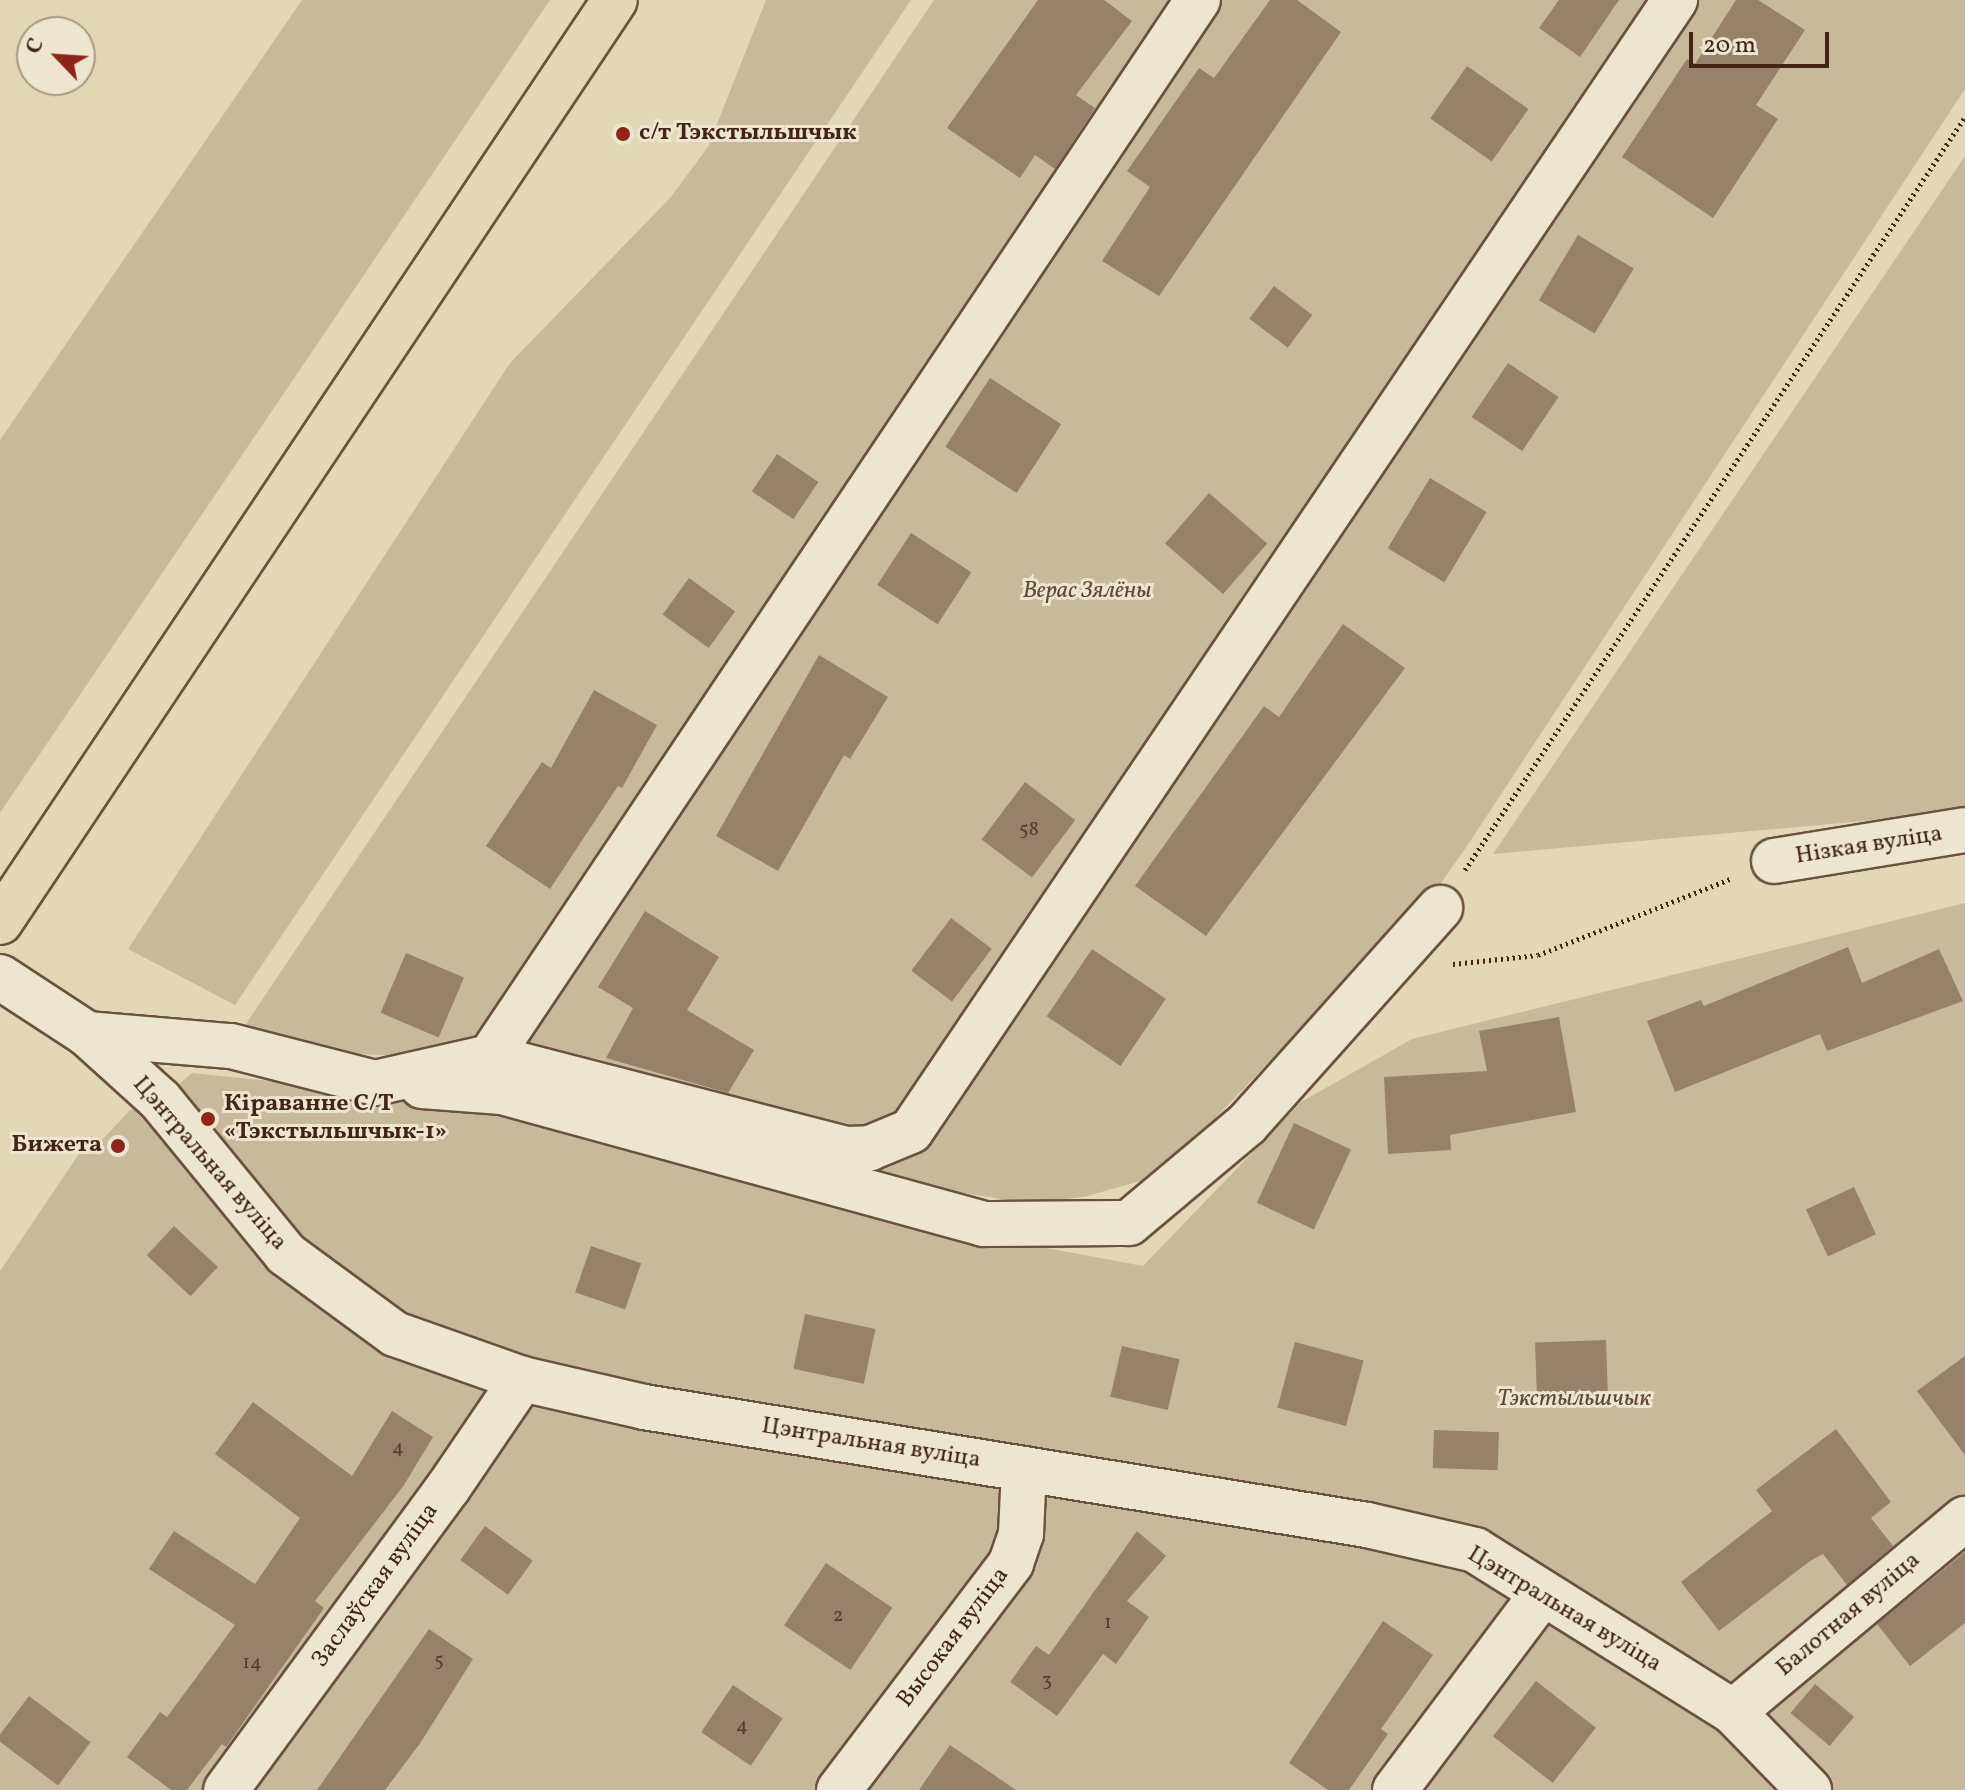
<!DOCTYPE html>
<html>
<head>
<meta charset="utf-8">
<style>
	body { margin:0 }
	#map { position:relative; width:1965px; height:1790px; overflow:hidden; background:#e4d7b7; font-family:Vollkorn,serif }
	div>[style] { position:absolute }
	.green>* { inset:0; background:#c9b99c }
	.building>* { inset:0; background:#97816a; transform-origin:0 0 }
	.path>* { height:5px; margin-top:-2.5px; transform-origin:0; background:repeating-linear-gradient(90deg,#432417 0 2px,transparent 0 6px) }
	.roads { filter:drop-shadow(2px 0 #6b513f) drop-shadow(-2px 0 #6b513f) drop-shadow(0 2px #6b513f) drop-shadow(0 -2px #6b513f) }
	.minor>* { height:44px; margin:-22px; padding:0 22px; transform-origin:22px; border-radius:22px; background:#ede5d0 }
	.major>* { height:44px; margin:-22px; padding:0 22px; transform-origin:22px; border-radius:22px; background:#e4d7b7 }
	.dots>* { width:22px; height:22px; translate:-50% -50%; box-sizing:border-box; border:4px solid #ede5d0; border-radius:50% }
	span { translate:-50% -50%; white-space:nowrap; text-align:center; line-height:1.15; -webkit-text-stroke:6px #ede5d0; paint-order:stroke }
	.number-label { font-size:20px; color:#583b2c }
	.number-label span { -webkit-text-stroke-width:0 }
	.poi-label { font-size:24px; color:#432417; font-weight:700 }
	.left { translate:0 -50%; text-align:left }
	.right { translate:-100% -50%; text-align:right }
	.park-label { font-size:24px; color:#644938; font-style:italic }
	.street-label { font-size:24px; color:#432417 }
	.north { position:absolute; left:16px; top:16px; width:80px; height:80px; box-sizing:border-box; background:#ede5d0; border:2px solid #a99886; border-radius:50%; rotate:295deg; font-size:22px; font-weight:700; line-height:32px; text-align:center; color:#432417 }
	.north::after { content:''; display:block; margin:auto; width:28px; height:36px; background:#8f2418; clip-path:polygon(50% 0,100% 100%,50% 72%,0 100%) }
	.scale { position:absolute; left:1689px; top:32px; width:140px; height:36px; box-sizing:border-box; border:4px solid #432417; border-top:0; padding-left:10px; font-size:24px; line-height:28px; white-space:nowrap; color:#432417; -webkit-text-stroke:6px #ede5d0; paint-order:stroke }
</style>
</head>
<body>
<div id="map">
	<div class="green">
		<div style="clip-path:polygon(302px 0,550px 0,0 813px,0 440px)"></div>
		<div style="clip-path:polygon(766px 0,911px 0,235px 1005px,128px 949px,510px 363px,670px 198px,708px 147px)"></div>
		<div style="clip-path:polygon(934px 0,1965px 0,1965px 89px,1467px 846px,1371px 983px,1352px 975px,1161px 1175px,1084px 1197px,1024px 1203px,805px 1166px,477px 1061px,231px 1046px)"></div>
		<div style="clip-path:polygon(1965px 156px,1965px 812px,1493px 854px)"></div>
		<div style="clip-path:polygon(1965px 903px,1965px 1790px,0 1790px,0 1271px,91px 1136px,102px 1140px,130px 1110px,160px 1100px,192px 1073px,456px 1100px,844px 1210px,1143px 1266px,1301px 1102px,1412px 1039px)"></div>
	</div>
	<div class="building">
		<div style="clip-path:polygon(1038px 0,1104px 0,1132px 21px,1076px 95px,1095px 108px,1055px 169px,1035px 155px,1020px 178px,947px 128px)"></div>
		<div style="clip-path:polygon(1270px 0,1297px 0,1341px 32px,1159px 296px,1102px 261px,1150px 187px,1127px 171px,1199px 68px,1214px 78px)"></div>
		<div style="clip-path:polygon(1559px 0,1619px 0,1580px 57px,1539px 28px)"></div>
		<div style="clip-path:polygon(1736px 0,1758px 0,1805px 30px,1756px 105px,1778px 119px,1713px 218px,1622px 157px,1687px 59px,1695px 64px)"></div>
		<div style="left:1467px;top:66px;width:75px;height:64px;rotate:35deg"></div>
		<div style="left:1578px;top:235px;width:65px;height:76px;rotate:31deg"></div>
		<div style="left:1274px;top:286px;width:48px;height:41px;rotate:37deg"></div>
		<div style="left:1508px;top:363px;width:61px;height:65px;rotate:34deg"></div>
		<div style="left:990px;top:378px;width:85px;height:82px;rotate:33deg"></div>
		<div style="left:777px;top:454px;width:50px;height:45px;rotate:34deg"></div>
		<div style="left:1430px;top:478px;width:66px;height:82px;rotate:31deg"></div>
		<div style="left:1209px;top:493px;width:77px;height:67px;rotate:41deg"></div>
		<div style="left:911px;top:533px;width:72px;height:62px;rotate:33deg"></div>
		<div style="left:689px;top:578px;width:57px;height:45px;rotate:36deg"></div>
		<div style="clip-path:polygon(1343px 624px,1405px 668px,1206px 936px,1135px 886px,1264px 706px,1279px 717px)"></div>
		<div style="clip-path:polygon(819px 655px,888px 697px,850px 759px,844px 755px,778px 871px,716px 836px)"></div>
		<div style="clip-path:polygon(594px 690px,657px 725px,622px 788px,618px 786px,550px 889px,486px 846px,542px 762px,551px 768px)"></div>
		<div style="left:1025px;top:782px;width:63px;height:72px;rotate:37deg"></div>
		<div style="clip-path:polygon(645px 911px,719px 957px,687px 1010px,754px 1050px,728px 1093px,606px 1058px,633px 1008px,598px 987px)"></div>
		<div style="left:951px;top:918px;width:51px;height:66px;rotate:37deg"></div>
		<div style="clip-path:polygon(1848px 947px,1862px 983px,1939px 949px,1963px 1001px,1827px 1051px,1820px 1034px,1675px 1092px,1647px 1021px,1701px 1000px,1704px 1006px)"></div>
		<div style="left:1092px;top:949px;width:89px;height:81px;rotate:34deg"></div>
		<div style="left:406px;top:953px;width:63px;height:65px;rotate:23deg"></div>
		<div style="clip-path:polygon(1559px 1017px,1576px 1112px,1450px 1135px,1451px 1150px,1388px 1154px,1384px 1077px,1487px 1071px,1479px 1031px)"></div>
		<div style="left:1294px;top:1123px;width:63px;height:88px;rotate:25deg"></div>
		<div style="left:1854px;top:1187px;width:52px;height:53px;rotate:65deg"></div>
		<div style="left:174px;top:1226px;width:60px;height:40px;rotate:43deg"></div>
		<div style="left:591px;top:1246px;width:53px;height:49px;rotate:19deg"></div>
		<div style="left:805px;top:1314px;width:72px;height:56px;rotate:12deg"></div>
		<div style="left:1606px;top:1340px;width:63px;height:71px;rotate:88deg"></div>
		<div style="left:1295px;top:1342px;width:71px;height:68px;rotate:15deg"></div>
		<div style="left:1122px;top:1346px;width:59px;height:52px;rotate:13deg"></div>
		<div style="clip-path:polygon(1965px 1356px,1965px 1455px,1917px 1391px)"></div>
		<div style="clip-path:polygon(253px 1402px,352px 1476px,392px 1411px,433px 1437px,404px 1485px,315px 1601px,324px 1608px,226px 1747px,222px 1744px,187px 1790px,171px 1790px,127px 1757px,160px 1712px,167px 1717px,235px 1625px,149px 1569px,174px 1531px,255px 1584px,300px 1518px,215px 1454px)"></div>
		<div style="clip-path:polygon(1836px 1429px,1891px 1502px,1871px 1518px,1893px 1546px,1847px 1585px,1823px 1554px,1810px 1561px,1719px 1631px,1681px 1582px,1772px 1511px,1756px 1490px)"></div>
		<div style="left:1434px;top:1430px;width:65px;height:38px;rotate:2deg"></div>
		<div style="left:485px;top:1526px;width:59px;height:42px;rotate:36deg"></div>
		<div style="clip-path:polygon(1137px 1531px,1166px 1556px,1127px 1601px,1149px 1617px,1116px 1664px,1103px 1654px,1057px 1716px,1010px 1682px,1036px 1646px,1049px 1655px)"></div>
		<div style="clip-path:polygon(1965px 1552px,1965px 1623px,1910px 1666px,1877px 1624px)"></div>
		<div style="left:826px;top:1563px;width:80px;height:75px;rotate:34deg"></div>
		<div style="clip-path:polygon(1383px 1621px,1433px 1655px,1381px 1729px,1388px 1734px,1349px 1790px,1328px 1790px,1289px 1763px)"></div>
		<div style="clip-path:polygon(429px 1629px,473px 1659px,421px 1742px,385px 1790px,317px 1790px)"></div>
		<div style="left:1536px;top:1681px;width:76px;height:70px;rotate:38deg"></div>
		<div style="left:1815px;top:1684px;width:51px;height:38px;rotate:40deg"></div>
		<div style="left:733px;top:1685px;width:60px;height:57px;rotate:34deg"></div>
		<div style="left:29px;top:1696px;width:77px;height:54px;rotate:37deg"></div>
		<div style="clip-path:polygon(950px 1745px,1016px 1790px,919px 1790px)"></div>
	</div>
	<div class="path">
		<div style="left:1465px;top:870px;width:904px;rotate:-56.42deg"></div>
		<div style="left:1453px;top:964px;width:85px;rotate:-6deg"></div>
		<div style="left:1538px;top:955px;width:209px;rotate:-21.6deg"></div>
	</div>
	<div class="roads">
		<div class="minor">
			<div style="left:1774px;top:861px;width:193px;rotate:-9.2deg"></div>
			<div style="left:0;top:977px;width:104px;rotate:33.2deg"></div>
			<div style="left:87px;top:1034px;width:98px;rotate:42.1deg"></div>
			<div style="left:160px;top:1100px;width:199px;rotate:50.7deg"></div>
			<div style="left:286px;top:1254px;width:135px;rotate:36.3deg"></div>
			<div style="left:395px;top:1334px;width:135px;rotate:19.5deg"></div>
			<div style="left:522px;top:1379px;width:125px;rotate:12.9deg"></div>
			<div style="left:644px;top:1407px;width:733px;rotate:9.27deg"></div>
			<div style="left:1367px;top:1525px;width:111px;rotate:13deg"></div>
			<div style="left:1475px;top:1550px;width:305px;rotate:32.1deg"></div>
			<div style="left:1733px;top:1712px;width:109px;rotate:45.7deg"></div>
			<div style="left:87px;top:1034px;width:144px;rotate:4.8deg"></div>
			<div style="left:231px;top:1046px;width:149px;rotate:14.4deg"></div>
			<div style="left:375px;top:1083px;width:118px;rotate:-12.7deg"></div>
			<div style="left:490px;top:1057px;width:368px;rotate:14.5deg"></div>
			<div style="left:846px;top:1149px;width:24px;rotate:-2deg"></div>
			<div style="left:870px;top:1148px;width:44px;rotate:-22.5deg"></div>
			<div style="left:911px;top:1131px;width:1365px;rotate:-55.96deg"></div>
			<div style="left:490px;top:1057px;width:1272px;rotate:-56.19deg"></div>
			<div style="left:422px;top:1086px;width:80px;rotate:4.3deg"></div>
			<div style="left:502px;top:1092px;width:499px;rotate:15.3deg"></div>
			<div style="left:983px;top:1224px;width:146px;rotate:-0.4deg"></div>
			<div style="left:1129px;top:1223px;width:154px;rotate:-40deg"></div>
			<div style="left:1247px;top:1124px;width:290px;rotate:-48.2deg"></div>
			<div style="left:1733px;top:1712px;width:302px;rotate:-39.8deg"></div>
			<div style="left:226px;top:1790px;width:375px;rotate:-53.7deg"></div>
			<div style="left:448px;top:1488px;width:132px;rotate:-55.8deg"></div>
			<div style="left:839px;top:1790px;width:285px;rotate:-52.8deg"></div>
			<div style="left:1011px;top:1563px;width:31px;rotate:-71deg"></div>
			<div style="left:1021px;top:1534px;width:65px;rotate:-87.4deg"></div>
			<div style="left:1395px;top:1790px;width:246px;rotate:-53.1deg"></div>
		</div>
		<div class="major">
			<div style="left:0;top:922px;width:1108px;rotate:-56.3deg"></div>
		</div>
	</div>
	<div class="dots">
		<div style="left:623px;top:134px;background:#8f2418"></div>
		<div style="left:208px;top:1119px;background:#8f2418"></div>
		<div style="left:118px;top:1146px;background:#8f2418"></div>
	</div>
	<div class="number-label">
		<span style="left:1029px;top:830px">58</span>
		<span style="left:398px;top:1448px">4</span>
		<span style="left:838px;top:1616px">2</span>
		<span style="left:1108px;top:1623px">1</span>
		<span style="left:439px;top:1661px">5</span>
		<span style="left:252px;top:1663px">14</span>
		<span style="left:1047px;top:1681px">3</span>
		<span style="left:742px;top:1726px">4</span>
	</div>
	<div class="poi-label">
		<span class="left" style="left:639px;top:134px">с/т Тэкстыльшчык</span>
		<span class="left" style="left:224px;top:1119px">Кіраванне С/Т<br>«Тэкстыльшчык-1»</span>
		<span class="right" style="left:102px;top:1146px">Бижета</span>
	</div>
	<div class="park-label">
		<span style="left:1087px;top:592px">Верас Зялёны</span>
		<span style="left:1574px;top:1400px">Тэкстыльшчык</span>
	</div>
	<div class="street-label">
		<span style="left:1869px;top:846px;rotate:-9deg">Нізкая вуліца</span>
		<span style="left:209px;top:1164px;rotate:49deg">Цэнтральная вуліца</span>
		<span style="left:871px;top:1444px;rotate:9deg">Цэнтральная вуліца</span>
		<span style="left:376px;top:1586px;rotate:-54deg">Заслаўская вуліца</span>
		<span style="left:1564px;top:1610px;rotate:31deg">Цэнтральная вуліца</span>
		<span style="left:1849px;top:1615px;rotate:-40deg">Балотная вуліца</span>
		<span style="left:954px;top:1638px;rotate:-53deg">Высокая вуліца</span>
	</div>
	<div class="north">С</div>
	<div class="scale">20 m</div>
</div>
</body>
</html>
